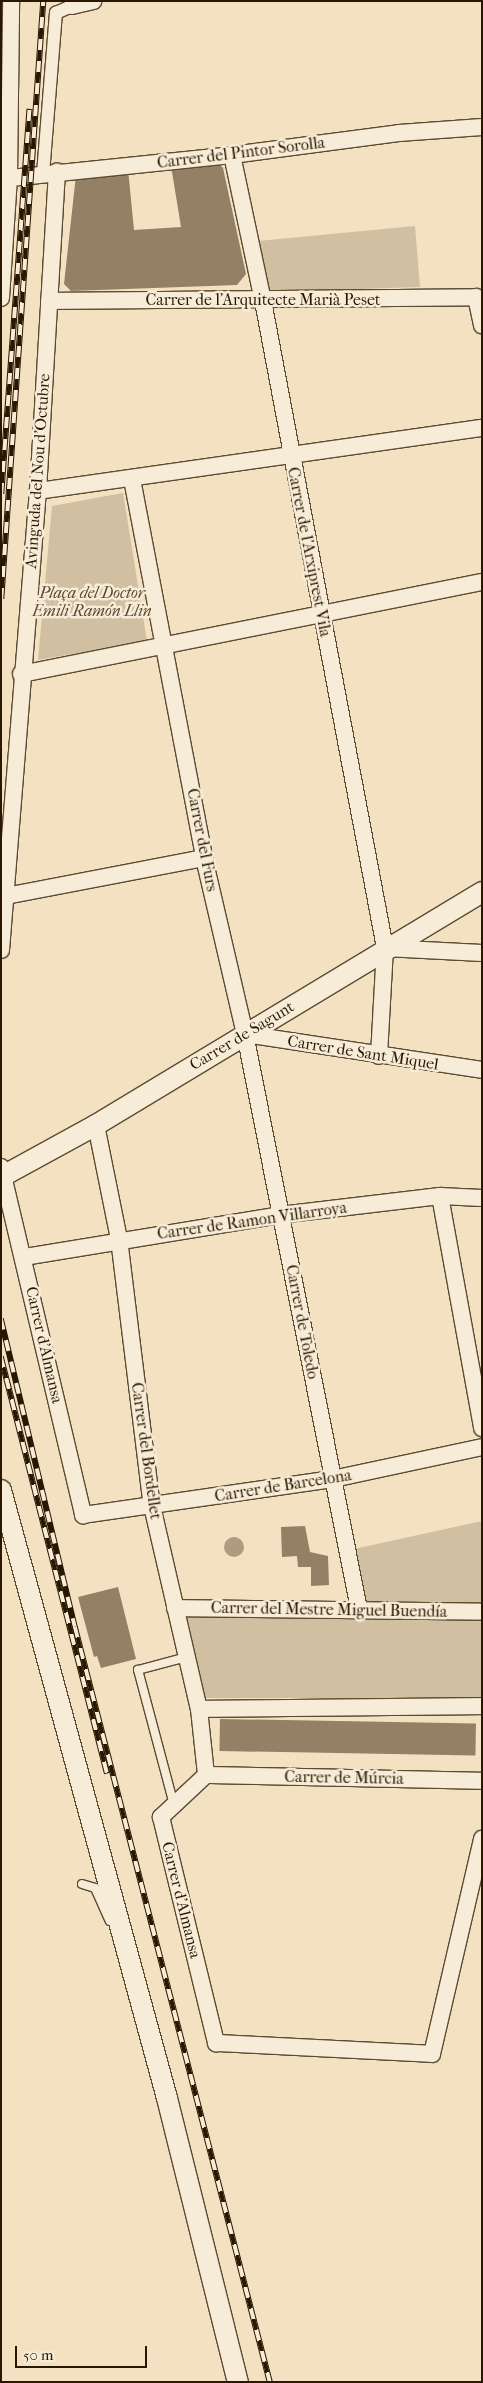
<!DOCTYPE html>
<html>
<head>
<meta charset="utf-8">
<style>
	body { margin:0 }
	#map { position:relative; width:483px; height:2383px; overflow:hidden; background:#f3e1c2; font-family:"IM FELL French Canon",serif }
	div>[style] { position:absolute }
	.green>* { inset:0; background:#d1bfa1; transform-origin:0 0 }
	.water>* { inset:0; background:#af9c80 }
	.round { border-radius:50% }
	.building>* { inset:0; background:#938065; transform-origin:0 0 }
	.roads { filter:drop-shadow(1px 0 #5c4a31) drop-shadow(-1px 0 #5c4a31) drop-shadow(0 1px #5c4a31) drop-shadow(0 -1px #5c4a31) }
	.service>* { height:8px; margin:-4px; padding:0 4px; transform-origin:4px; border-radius:4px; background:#f7ecd7 }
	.pedestrian>* { height:12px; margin:-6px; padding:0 6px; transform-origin:6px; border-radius:6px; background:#f7ecd7 }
	.minor>* { height:16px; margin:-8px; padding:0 8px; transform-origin:8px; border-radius:8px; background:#f7ecd7 }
	.tertiary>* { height:20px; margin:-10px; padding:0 10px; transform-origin:10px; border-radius:10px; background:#f7ecd7 }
	.rail>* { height:5.5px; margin-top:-2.75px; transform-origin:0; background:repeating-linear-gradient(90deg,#f7ecd7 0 11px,#2a1701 0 22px); box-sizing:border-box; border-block:1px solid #2a1701 }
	span { translate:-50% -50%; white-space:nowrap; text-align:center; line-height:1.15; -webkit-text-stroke:5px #f7ecd7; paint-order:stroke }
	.street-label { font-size:16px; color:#2a1701 }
	.park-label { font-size:16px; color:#5c4931; font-style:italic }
	.frame { position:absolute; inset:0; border:2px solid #2a1701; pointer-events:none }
	.scale { position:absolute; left:15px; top:2346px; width:132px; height:22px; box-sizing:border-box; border:2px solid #2a1701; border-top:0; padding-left:6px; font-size:15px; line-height:18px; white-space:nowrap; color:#2a1701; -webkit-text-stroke:4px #f7ecd7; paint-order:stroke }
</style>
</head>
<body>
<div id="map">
	<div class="green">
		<div style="clip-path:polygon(415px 226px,420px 287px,268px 292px,258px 241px)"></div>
		<div style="clip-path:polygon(123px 493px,147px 641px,38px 660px,52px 506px)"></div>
		<div style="clip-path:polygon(482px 1521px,482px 1608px,364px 1606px,354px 1549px)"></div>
		<div style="left:186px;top:1615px;width:296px;height:83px"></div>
	</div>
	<div class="water">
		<div class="round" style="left:224px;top:1537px;width:20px;height:20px"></div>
	</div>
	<div class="building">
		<div style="clip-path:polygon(215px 160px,223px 168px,246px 274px,237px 285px,71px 291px,64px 284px,76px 175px,128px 169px,134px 230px,181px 227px,171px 166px)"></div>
		<div style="clip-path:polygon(305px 1526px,310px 1552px,328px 1556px,329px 1585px,311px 1586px,311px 1567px,298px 1567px,297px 1556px,282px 1557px,281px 1527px)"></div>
		<div style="clip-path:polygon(118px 1587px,136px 1659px,101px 1668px,97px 1656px,94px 1657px,78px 1597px)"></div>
		<div style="left:220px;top:1719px;width:256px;height:32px;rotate:1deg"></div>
	</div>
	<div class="roads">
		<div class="service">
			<div style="left:174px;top:1805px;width:140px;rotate:-104.9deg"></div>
			<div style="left:138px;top:1670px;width:51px;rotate:-14.9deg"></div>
			<div style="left:82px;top:1884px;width:14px;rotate:17deg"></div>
			<div style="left:95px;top:1888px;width:36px;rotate:66deg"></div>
		</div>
		<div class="pedestrian">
			<div style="left:43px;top:174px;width:162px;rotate:-85.4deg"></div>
			<div style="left:56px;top:13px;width:17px;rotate:-24deg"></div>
			<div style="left:72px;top:6px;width:5px;rotate:-90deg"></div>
		</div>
		<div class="minor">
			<div style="left:72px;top:6px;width:22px;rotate:-13deg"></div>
			<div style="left:232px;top:155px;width:149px;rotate:78deg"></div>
			<div style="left:263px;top:301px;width:658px;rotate:79.32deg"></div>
			<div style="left:385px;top:948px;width:108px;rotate:93.2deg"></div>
			<div style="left:1px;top:179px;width:232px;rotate:-5.9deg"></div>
			<div style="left:232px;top:155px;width:168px;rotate:-7.5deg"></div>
			<div style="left:399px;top:133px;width:83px;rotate:-4.1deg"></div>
			<div style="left:1px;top:298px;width:121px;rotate:-86.2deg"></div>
			<div style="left:9px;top:177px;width:176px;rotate:-89.3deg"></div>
			<div style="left:49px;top:301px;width:427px;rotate:-0.5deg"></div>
			<div style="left:476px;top:297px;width:29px;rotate:78deg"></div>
			<div style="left:132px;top:479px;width:386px;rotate:79.2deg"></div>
			<div style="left:204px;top:858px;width:181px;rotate:76.9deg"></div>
			<div style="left:245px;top:1034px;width:586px;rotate:78.79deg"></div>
			<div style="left:38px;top:491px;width:448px;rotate:-8.1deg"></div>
			<div style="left:21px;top:674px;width:470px;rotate:-11.3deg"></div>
			<div style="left:6px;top:896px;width:202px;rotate:-10.9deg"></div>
			<div style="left:385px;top:948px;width:97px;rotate:3deg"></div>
			<div style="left:1px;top:950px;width:460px;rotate:-85.4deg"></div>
			<div style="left:38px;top:491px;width:320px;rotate:-86.6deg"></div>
			<div style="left:245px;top:1034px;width:240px;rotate:8.6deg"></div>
			<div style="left:96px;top:1125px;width:116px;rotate:78.6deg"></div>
			<div style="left:119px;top:1239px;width:269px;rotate:83deg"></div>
			<div style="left:152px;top:1506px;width:208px;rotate:77deg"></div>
			<div style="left:199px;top:1709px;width:66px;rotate:83.9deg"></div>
			<div style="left:1px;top:1167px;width:358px;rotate:76.7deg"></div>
			<div style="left:83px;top:1515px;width:253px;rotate:-8.2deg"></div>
			<div style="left:333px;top:1479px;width:152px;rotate:-12.1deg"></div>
			<div style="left:440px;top:1196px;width:236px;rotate:79.7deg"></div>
			<div style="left:24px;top:1257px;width:259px;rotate:-9.3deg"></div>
			<div style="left:280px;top:1215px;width:161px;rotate:-6.8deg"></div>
			<div style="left:440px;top:1196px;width:42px;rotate:2.7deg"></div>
			<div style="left:175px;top:1608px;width:307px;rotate:0.7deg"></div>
			<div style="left:199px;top:1709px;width:283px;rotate:-0.6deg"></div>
			<div style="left:206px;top:1775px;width:62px;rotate:137deg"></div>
			<div style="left:161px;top:1817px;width:233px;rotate:76.3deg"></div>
			<div style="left:216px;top:2043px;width:216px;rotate:2.9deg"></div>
			<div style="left:432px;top:2054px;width:221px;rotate:-76.9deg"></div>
			<div style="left:206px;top:1775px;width:276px;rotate:1.2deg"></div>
		</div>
		<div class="tertiary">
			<div style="left:1px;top:1177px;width:108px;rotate:-28.7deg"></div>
			<div style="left:96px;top:1125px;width:451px;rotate:-31.1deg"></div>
			<div style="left:1px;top:1490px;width:630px;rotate:74.73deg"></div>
			<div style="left:167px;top:2098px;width:293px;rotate:76deg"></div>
		</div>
	</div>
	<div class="rail">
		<div style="left:1px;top:494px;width:386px;rotate:-85.8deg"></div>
		<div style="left:1px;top:599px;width:599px;rotate:-85.98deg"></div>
		<div style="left:1px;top:1319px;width:317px;rotate:76.5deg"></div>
		<div style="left:75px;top:1627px;width:780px;rotate:75.52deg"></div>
		<div style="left:1px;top:1357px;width:430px;rotate:75.7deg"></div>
	</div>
	<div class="street-label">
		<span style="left:241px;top:153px;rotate:-7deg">Carrer del Pintor Sorolla</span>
		<span style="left:263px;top:300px">Carrer de l'Arquitecte Marià Peset</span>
		<span style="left:38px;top:471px;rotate:-86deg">Avinguda del Nou d'Octubre</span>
		<span style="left:309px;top:552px;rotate:79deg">Carrer de l'Arxiprest Vila</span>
		<span style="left:202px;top:840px;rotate:79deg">Carrer del Furs</span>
		<span style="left:242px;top:1036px;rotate:-31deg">Carrer de Sagunt</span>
		<span style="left:363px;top:1053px;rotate:9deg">Carrer de Sant Miquel</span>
		<span style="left:252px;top:1221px;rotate:-8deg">Carrer de Ramon Villarroya</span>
		<span style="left:302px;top:1322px;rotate:79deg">Carrer de Toledo</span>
		<span style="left:44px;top:1345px;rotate:77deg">Carrer d'Almansa</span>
		<span style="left:146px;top:1451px;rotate:82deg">Carrer del Bordellet</span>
		<span style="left:283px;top:1486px;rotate:-9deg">Carrer de Barcelona</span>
		<span style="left:329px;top:1610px;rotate:1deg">Carrer del Mestre Miguel Buendía</span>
		<span style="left:344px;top:1778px;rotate:1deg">Carrer de Múrcia</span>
		<span style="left:181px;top:1900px;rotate:76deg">Carrer d'Almansa</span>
	</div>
	<div class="park-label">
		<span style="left:92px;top:602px">Plaça del Doctor<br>Emili Ramón Llin</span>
	</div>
	<div class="frame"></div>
	<div class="scale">50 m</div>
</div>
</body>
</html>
